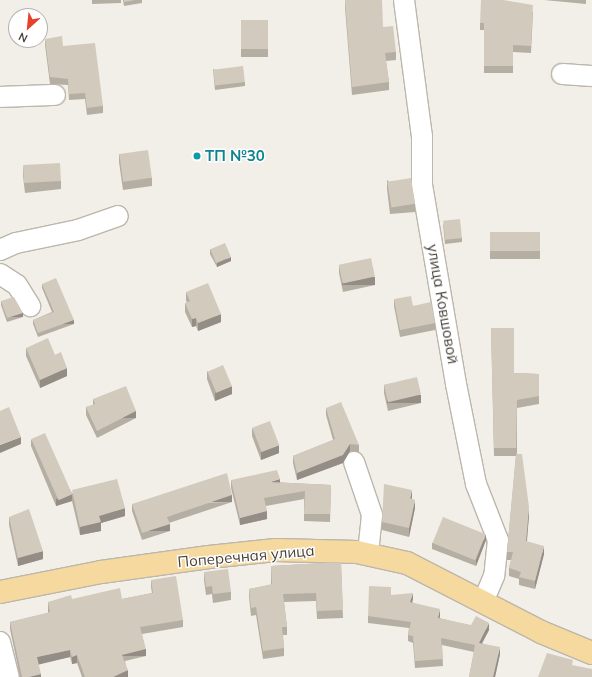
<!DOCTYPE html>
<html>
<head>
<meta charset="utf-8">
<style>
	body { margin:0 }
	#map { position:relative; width:592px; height:677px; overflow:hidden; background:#f2efe8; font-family:Mulish,sans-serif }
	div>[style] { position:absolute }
	.roads { filter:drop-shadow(1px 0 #bdb6ab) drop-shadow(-1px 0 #bdb6ab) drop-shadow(0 1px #bdb6ab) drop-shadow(0 -1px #bdb6ab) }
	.minor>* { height:20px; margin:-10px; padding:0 10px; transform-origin:10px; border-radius:10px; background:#fff }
	.major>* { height:22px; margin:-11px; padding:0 11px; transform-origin:11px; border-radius:11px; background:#f5d99e }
	.wall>* { inset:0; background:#b5aea3; transform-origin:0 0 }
	.shaded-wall>* { inset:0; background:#948d85; transform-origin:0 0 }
	.building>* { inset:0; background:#d3cabe; transform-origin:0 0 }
	.dots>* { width:11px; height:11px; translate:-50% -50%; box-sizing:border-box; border:2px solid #fff; border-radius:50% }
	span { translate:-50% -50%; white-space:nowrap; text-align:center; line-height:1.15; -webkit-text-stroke:3px #fff; paint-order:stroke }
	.culture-label { font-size:15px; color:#0d838f; font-weight:700 }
	.left { translate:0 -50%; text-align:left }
	.street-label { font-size:15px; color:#453f37 }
	.north { position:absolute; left:8px; top:8px; width:40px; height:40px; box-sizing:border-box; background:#fff; border:1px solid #b5b2af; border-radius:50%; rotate:207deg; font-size:11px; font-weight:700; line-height:16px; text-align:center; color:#453f37 }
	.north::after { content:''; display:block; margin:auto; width:14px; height:18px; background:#e6412b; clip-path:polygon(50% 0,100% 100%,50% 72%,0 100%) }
</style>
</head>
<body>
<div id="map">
	<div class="roads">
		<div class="minor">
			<div style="left:404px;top:0;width:137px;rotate:82.5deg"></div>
			<div style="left:422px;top:136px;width:49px;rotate:90deg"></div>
			<div style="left:422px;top:185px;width:202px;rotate:80.3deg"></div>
			<div style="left:456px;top:384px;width:102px;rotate:78.7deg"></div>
			<div style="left:476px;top:484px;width:60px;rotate:68.6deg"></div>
			<div style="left:498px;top:540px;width:36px;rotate:96deg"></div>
			<div style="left:494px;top:576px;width:28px;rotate:113deg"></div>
			<div style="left:562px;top:74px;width:30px;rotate:4deg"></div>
			<div style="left:0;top:97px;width:55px;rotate:-2.1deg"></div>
			<div style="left:0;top:250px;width:17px;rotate:-24deg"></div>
			<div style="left:16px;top:243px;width:63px;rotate:-11.8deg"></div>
			<div style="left:78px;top:230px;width:42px;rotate:-19.3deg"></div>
			<div style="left:0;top:274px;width:20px;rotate:33deg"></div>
			<div style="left:17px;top:285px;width:25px;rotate:58deg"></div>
			<div style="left:354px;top:462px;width:56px;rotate:71.2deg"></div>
			<div style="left:372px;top:515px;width:38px;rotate:96deg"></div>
			<div style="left:0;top:642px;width:36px;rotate:76deg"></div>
		</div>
		<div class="major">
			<div style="left:0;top:592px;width:103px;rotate:-11.2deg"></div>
			<div style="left:101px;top:572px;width:109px;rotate:-7.9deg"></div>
			<div style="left:209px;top:557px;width:67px;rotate:-6deg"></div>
			<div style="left:276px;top:550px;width:81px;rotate:1.4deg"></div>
			<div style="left:357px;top:552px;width:51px;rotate:12.4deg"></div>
			<div style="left:407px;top:563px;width:151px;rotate:27.2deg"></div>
			<div style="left:541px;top:632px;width:55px;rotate:22.4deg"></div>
		</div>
	</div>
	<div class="wall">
		<div style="clip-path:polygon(92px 0,121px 0,121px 3px,92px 4px)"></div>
		<div style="clip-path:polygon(123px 0,142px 0,142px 3px,124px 6px)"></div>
		<div style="clip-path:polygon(345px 0,383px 27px,396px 52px,396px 60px,386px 61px,389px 82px,389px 90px,352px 95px,345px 8px)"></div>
		<div style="clip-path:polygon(544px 0,586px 0,586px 4px)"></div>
		<div style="clip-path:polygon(533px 12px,531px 53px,513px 52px,513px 73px,484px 73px,484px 30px,480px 30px,480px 23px)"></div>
		<div style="left:268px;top:20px;width:37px;height:27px;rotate:90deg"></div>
		<div style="clip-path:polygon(45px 39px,63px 46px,103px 106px,103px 113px,87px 115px,85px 99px,69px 100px,68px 85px,50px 84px,45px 45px)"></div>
		<div style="clip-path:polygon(213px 69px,245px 82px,245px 86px,215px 90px)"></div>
		<div style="clip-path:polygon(119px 154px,152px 178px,152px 186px,123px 190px,119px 162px)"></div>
		<div style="clip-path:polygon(23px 167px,61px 181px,61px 189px,25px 193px,23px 176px)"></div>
		<div style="clip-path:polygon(387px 180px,415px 204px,415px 212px,390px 214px,387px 189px)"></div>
		<div style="clip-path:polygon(443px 224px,462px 238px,462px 242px,445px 244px)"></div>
		<div style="left:540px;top:232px;width:27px;height:50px;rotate:90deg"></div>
		<div style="clip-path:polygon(210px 249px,231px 261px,217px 267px,210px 254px)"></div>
		<div style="clip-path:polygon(339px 265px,375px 285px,343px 292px,339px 273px)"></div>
		<div style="clip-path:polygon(42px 284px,74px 324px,38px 337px,33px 324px,33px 320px,52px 312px,42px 288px)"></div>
		<div style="clip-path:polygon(186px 292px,221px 322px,198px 331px,196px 326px,192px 327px,185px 312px,185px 303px,187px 303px,186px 300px)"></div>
		<div style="clip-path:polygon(394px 299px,413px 306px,435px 323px,435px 330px,400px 337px,394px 306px)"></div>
		<div style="clip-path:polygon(1px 301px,23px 317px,7px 322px,1px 305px)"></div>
		<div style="clip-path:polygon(491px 328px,514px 373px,539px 374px,539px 404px,517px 408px,517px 454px,529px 515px,527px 542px,544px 554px,535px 589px,519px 585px,519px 579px,509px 576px,509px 568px,511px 560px,507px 560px,507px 552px,516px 456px,494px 456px)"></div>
		<div style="clip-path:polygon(26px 348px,55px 355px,67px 376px,40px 388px,26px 356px)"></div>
		<div style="clip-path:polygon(207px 371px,232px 394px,215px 401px,207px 379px)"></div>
		<div style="clip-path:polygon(384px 385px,421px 403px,388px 411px,384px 393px)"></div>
		<div style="clip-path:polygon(93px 399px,136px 418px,97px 438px,86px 415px,86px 407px,93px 405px)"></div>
		<div style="clip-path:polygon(326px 408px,359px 445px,359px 452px,350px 451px,343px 463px,297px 480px,293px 463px,293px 456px,333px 440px,326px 415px)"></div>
		<div style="clip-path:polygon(252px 428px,279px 453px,261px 460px,252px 436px)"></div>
		<div style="clip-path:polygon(31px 439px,72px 493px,125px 516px,101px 523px,101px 531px,80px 535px,72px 501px,56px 506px,31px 446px)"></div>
		<div style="clip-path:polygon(231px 480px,331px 485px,330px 522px,304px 521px,304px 499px,266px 506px,267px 519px,240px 525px,231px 488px)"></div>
		<div style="clip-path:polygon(412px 499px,415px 508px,409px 537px,382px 530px,382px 522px)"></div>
		<div style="clip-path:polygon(232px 502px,169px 523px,170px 531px,142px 540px,132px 511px,132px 504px)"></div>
		<div style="clip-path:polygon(9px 517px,43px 559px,18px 566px,9px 525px)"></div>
		<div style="clip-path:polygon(486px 540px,476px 566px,432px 549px,432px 543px)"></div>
		<div style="clip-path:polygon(341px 562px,343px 618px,317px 619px,316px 601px,284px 602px,287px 627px,287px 635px,283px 635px,284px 648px,284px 656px,263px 659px,256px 615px,251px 616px,249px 597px,249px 589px,271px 585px,271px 566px)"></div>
		<div style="clip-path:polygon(204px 572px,231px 592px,231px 600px,213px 603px,212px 594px,206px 595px,204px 580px)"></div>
		<div style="clip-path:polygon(151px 580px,183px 620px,183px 627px,142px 634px,146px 656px,125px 661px,128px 677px,82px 677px,77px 663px,72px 664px,70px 657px,38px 664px,41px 677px,20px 677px,10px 629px,10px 622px,48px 613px,48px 602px,72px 599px,122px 599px,152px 593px,151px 587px)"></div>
		<div style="clip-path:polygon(391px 595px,413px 599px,412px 602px,440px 616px,439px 618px,489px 630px,482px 643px,500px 654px,495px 677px,469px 677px,474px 652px,442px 645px,443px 666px,415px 668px,413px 643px,408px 641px,408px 635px,409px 628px,368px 623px,368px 616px)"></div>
	</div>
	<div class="shaded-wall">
		<div style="clip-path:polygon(231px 257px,231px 261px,217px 267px,217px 263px)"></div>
		<div style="left:375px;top:277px;width:8px;height:33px;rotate:90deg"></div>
		<div style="left:23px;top:313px;width:4px;height:17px;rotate:90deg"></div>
		<div style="clip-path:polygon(221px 314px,221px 322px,198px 331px,198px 323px)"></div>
		<div style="clip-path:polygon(196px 318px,196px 326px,192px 327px,192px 319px)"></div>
		<div style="left:74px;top:320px;width:4px;height:38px;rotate:90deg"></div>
		<div style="clip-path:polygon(67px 368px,67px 376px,40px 388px,40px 380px)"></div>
		<div style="clip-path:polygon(232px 386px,232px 394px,215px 401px,215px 393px)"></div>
		<div style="left:421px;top:395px;width:8px;height:34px;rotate:90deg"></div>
		<div style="left:136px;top:411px;width:7px;height:44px;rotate:90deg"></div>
		<div style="clip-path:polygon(21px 437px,21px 444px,0 453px,0 445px)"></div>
		<div style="clip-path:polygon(350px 444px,350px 451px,343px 463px,297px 480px,297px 473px)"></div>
		<div style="clip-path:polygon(279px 445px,279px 453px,261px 460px,261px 452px)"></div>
		<div style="clip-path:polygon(280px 479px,280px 486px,270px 482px)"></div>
		<div style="clip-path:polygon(412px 490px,412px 498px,410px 507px,410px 498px)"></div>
		<div style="clip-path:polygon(72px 494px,72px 501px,56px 506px,56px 499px)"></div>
		<div style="left:232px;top:495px;width:7px;height:69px;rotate:90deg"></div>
		<div style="clip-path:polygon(415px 500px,415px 508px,409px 537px,409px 528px)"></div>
		<div style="clip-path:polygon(529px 507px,529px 515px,526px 549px,526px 541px)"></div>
		<div style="clip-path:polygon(125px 508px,125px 516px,101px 523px,101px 531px,80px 535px,80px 527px,99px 516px)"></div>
		<div style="clip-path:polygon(267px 511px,267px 519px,240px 525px,240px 518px)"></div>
		<div style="left:170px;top:524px;width:7px;height:29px;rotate:90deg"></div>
		<div style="clip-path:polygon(486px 534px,486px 540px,476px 566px,476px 560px)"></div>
		<div style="clip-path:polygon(544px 546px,544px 554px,535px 589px,535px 581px)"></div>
		<div style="clip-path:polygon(43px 551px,43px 559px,18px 566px,18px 558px)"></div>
		<div style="clip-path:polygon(413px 593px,413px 599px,410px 609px,410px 602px)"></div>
		<div style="clip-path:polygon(440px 609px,440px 616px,438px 625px,438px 618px)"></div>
		<div style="clip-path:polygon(489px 623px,489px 630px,479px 649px,479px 643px)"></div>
		<div style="clip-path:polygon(500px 647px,500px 654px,495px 677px,493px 677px)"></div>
		<div style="left:146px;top:649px;width:7px;height:25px;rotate:90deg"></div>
		<div style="clip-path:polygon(70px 650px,70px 657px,37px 665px,37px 657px)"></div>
		<div style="clip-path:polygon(77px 655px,77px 663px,72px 664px,72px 657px)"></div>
		<div style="clip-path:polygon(128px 670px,128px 677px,113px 677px)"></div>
		<div style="clip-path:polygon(41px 674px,41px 677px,29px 677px)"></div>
	</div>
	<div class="building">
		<div style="clip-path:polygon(124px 0,135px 0,124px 2px)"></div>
		<div style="clip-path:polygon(345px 0,382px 0,383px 27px,393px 26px,396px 52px,385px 53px,389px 82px,352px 87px)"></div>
		<div style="clip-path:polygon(481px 0,503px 0,533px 5px,531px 46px,513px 45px,513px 66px,484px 66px,484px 23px,480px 23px)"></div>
		<div style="left:268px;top:20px;width:29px;height:27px;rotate:90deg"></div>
		<div style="clip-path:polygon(62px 36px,63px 46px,95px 43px,103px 106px,87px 108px,85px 93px,69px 94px,68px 79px,50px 77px,45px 39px)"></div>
		<div style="left:243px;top:66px;width:16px;height:30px;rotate:83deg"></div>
		<div style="left:148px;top:150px;width:28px;height:29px;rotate:82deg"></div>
		<div style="left:60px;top:163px;width:18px;height:37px;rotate:87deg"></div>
		<div style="left:411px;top:178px;width:26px;height:24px;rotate:81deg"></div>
		<div style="left:460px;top:219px;width:19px;height:17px;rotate:84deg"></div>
		<div style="left:540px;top:232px;width:19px;height:50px;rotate:90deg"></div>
		<div style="left:225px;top:243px;width:15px;height:16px;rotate:67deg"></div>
		<div style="left:371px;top:258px;width:19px;height:33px;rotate:78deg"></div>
		<div style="clip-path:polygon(56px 278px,74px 320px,38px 333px,33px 320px,54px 312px,42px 284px)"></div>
		<div style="clip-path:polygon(208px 283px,221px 314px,198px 323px,196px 318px,192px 319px,185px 303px,190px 301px,186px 292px)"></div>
		<div style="clip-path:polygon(411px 296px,413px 306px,431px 302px,435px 323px,400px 330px,394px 299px)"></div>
		<div style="clip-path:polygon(14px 297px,23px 313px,7px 318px,1px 301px)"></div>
		<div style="clip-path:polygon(491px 328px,514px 328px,514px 373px,539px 374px,539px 396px,517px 400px,516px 448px,494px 448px)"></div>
		<div style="clip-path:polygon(48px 338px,55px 355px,61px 352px,67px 368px,40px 380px,26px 348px)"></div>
		<div style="left:223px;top:365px;width:23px;height:17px;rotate:67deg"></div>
		<div style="left:417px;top:377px;width:18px;height:34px;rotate:77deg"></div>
		<div style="clip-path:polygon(126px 386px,136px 411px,97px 431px,86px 407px,95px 404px,93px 399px)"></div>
		<div style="clip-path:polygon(341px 402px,359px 445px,350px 444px,343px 455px,297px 473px,293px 456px,335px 439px,326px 408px)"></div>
		<div style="clip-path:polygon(9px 407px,21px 437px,0 445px,0 411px)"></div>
		<div style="left:270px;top:421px;width:26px;height:19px;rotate:69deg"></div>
		<div style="left:45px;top:433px;width:67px;height:15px;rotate:66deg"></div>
		<div style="clip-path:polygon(516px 454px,522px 454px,529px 507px,526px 541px,544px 546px,535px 581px,519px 577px,521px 572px,509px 568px,513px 552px,507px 552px)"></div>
		<div style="clip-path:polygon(277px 470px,280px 479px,270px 482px,331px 485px,330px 514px,304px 514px,305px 491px,264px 498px,267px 511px,240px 518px,231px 480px)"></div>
		<div style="clip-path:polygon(227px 473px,232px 495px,167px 517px,170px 524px,142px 533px,132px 504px)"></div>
		<div style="clip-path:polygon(117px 479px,125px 508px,99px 516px,101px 522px,80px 527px,72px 490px)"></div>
		<div style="clip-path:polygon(384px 484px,412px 490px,410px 498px,415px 500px,409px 528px,382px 522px)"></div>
		<div style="clip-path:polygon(29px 509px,43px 551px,18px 558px,9px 517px)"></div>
		<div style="left:443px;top:517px;width:46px;height:28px;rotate:22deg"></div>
		<div style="clip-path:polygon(341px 562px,343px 610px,317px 611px,316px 593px,283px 594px,287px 627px,282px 627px,284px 648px,263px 651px,256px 607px,251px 608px,249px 589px,272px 584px,271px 566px)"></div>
		<div style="clip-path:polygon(228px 569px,231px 592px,213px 594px,212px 586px,206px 587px,204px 572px)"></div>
		<div style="clip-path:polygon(176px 576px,183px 620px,140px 627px,146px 649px,122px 655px,128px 670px,113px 677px,85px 677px,77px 655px,72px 657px,70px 650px,37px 657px,41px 674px,29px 677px,22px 677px,10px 622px,50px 612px,48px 602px,71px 595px,72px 599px,120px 588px,122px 599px,153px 593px,151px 580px)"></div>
		<div style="clip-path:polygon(369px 586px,391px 587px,391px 595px,413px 593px,410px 602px,440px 609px,438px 618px,471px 625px,476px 616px,489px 623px,479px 643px,500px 647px,493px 677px,469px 677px,475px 645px,441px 638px,443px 659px,415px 661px,413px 636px,408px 635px,411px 622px,368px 616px)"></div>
		<div style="clip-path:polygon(547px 653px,573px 660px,572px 665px,592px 669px,592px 677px,538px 677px)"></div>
	</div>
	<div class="dots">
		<div style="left:197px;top:156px;background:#0f9aa8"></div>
	</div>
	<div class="culture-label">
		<span class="left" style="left:205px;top:156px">ТП №30</span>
	</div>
	<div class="street-label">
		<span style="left:443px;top:304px;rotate:80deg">улица Ковшовой</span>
		<span style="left:246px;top:556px;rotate:-5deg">Поперечная улица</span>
	</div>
	<div class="north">N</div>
</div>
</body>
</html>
